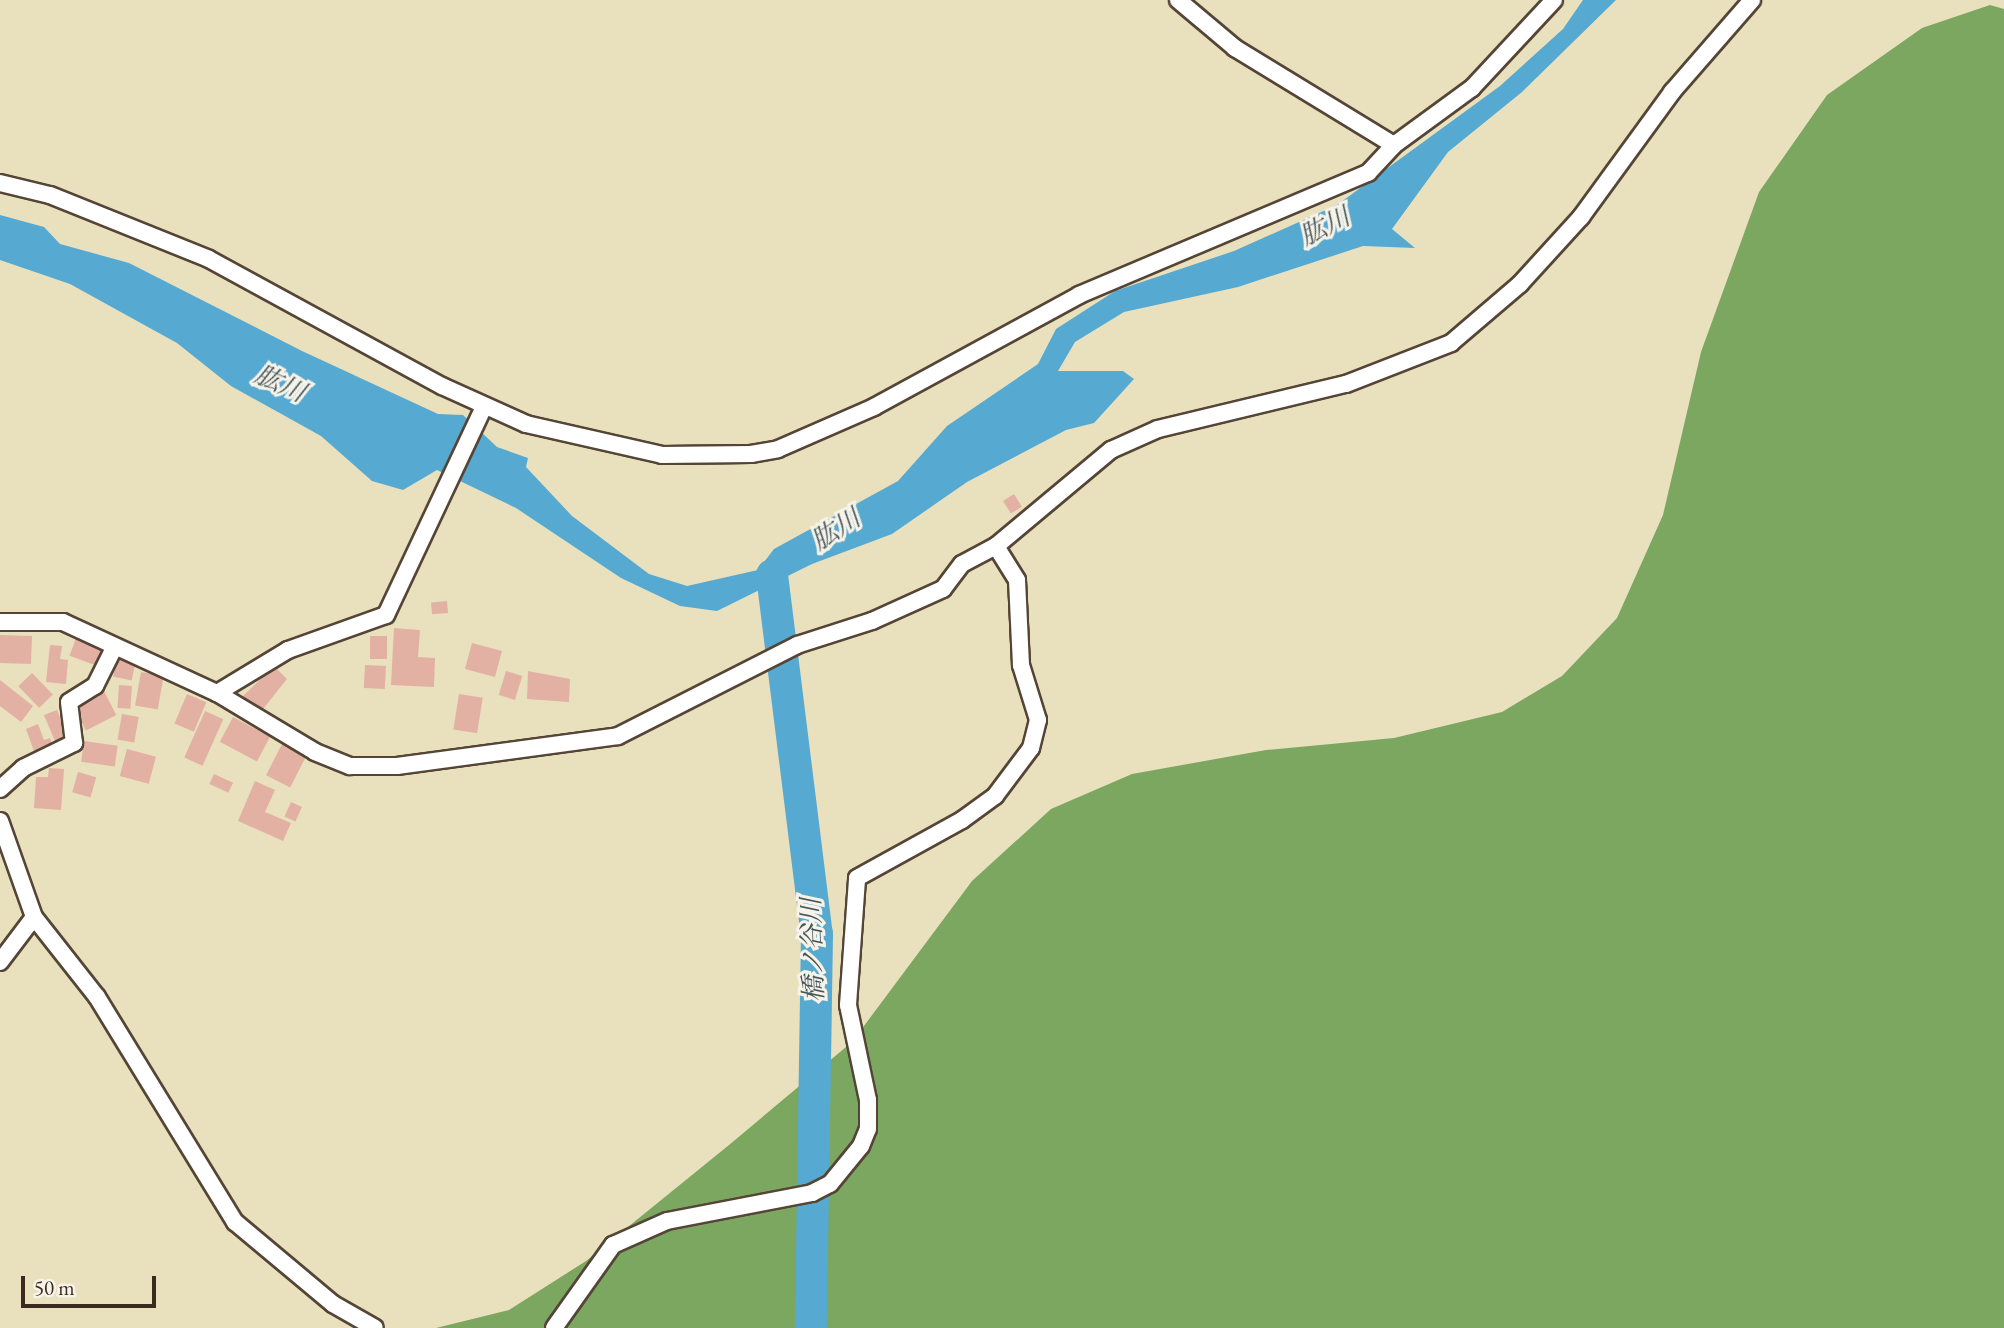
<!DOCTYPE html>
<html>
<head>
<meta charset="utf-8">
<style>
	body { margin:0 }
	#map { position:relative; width:2004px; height:1328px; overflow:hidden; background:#e9e0bd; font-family:"EB Garamond","Noto Serif JP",serif }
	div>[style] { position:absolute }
	.forest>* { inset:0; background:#7ca760 }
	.water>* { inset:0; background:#56a9d1 }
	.river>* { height:32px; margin:-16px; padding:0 16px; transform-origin:16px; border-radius:16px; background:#56a9d1 }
	.building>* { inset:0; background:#e2b1a3; transform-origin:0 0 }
	.roads { filter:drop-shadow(2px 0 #554536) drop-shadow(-2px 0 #554536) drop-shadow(0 2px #554536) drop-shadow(0 -2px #554536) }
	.street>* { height:16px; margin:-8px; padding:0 8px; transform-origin:8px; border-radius:8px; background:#fff }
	span { translate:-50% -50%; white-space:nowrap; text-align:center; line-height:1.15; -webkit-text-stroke:6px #f7f3e8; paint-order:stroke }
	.water-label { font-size:26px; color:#44565d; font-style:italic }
	.scale { position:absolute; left:21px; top:1276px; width:135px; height:32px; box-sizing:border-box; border:4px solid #3b2a1e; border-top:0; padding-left:9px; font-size:21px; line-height:24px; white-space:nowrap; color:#3b2a1e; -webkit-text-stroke:5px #f7f3e8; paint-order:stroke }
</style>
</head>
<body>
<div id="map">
	<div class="forest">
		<div style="clip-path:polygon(1990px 5px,2004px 9px,2004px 1328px,436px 1328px,509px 1310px,586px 1261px,729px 1145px,852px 1042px,972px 881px,1051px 809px,1132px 774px,1266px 750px,1394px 738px,1502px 712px,1562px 676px,1617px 618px,1663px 515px,1701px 352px,1759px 192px,1827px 95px,1922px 28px)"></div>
	</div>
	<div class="water">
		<div style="clip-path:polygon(1583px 0,1616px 0,1522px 92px,1448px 152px,1392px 229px,1415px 248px,1363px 246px,1238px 287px,1124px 312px,1075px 342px,1058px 371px,1123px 371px,1134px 379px,1094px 423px,1066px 430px,967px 482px,892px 534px,812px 564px,717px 611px,680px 606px,621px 578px,516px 508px,437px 470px,403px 490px,372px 481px,321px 436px,231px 386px,177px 343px,70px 284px,0 260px,0 215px,44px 227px,60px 244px,129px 263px,302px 351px,438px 414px,463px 415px,497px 447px,528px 458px,526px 467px,572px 516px,649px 574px,687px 586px,758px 570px,774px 549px,898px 481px,947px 426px,1038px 364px,1056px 329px,1115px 291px,1234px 251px,1337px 205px,1500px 86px,1563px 29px)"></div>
	</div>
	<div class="river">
		<div style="left:772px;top:575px;width:362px;rotate:82.9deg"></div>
		<div style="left:817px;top:934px;width:394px;rotate:90.9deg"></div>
	</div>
	<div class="building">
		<div style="left:1014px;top:494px;width:15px;height:13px;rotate:58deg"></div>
		<div style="left:447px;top:601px;width:12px;height:16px;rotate:85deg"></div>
		<div style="clip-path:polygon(394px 628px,420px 630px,418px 657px,435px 658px,434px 687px,391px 685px)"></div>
		<div style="left:0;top:635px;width:32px;height:28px;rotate:2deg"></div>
		<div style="left:370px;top:636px;width:17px;height:23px"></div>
		<div style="left:76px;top:638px;width:29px;height:19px;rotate:20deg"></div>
		<div style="left:472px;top:643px;width:31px;height:27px;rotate:15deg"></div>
		<div style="clip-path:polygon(50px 645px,62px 646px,60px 659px,68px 660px,66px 684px,46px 682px)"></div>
		<div style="left:117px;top:658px;width:19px;height:19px;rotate:12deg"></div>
		<div style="left:365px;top:665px;width:21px;height:23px;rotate:3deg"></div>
		<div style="clip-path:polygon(274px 666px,287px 679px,259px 714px,242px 697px)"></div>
		<div style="left:506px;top:671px;width:17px;height:25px;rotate:17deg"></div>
		<div style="clip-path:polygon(528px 671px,570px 679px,569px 702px,527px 699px)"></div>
		<div style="left:141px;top:672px;width:23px;height:34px;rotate:10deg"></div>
		<div style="left:32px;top:673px;width:30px;height:19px;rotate:46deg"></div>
		<div style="clip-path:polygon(0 680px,33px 706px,21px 722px,0 706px)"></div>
		<div style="left:119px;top:685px;width:13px;height:23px;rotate:4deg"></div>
		<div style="left:104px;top:691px;width:27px;height:34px;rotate:63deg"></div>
		<div style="left:187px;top:694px;width:21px;height:32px;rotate:23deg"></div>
		<div style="left:459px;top:694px;width:24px;height:36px;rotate:9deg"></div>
		<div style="clip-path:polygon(57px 710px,67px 735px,57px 746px,44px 715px)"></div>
		<div style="left:205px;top:711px;width:20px;height:51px;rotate:24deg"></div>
		<div style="left:122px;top:714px;width:17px;height:26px;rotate:10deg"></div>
		<div style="left:233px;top:717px;width:42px;height:28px;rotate:28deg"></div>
		<div style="clip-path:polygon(38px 724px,44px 740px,50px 738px,53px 747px,35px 754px,26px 729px)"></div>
		<div style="left:84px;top:741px;width:34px;height:21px;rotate:8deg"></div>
		<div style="left:282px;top:744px;width:27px;height:35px;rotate:27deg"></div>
		<div style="left:127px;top:749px;width:30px;height:28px;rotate:15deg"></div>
		<div style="clip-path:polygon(49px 768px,64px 769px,61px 810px,34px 808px,36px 777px,48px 777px)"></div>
		<div style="left:78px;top:772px;width:19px;height:21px;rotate:16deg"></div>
		<div style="left:214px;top:774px;width:21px;height:11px;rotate:25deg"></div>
		<div style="clip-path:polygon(255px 781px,275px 790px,265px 812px,291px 823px,283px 841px,238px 821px)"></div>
		<div style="left:291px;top:802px;width:12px;height:16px;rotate:24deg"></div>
	</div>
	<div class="roads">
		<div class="street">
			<div style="left:1178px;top:0;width:75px;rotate:40.1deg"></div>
			<div style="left:1235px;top:48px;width:186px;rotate:31.4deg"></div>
			<div style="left:0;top:183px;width:51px;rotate:13.5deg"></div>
			<div style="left:50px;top:195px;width:171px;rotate:21.9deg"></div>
			<div style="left:209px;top:259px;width:265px;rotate:28.6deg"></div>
			<div style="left:442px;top:386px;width:92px;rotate:24.3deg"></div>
			<div style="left:526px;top:424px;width:139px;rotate:12.8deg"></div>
			<div style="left:662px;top:455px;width:89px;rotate:-0.6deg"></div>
			<div style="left:751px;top:454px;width:27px;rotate:-10deg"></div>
			<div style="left:778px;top:449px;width:105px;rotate:-23.6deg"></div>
			<div style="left:874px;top:407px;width:234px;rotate:-28.6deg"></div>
			<div style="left:1079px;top:295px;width:314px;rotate:-22.9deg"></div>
			<div style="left:1368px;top:173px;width:38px;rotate:-47deg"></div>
			<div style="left:1394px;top:145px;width:97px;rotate:-36.2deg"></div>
			<div style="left:1472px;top:88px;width:120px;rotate:-47deg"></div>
			<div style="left:0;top:622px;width:63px"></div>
			<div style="left:63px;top:622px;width:170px;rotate:24.8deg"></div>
			<div style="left:217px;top:693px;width:114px;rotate:31deg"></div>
			<div style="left:315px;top:752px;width:38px;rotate:22deg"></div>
			<div style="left:350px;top:766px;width:47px"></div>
			<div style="left:397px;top:766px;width:223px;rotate:-7.7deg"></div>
			<div style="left:618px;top:736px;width:201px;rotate:-26.9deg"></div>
			<div style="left:797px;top:645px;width:79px;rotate:-17.7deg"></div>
			<div style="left:872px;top:621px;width:78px;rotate:-24.3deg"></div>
			<div style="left:943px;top:589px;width:31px;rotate:-53deg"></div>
			<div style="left:962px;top:564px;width:38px;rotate:-28deg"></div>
			<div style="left:996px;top:546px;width:150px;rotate:-39.9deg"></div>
			<div style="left:1111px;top:450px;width:51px;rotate:-24.1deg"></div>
			<div style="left:1158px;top:429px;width:193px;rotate:-13.5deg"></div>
			<div style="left:1346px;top:384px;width:113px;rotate:-21.3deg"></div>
			<div style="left:1451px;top:343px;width:91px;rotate:-40.5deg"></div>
			<div style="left:1520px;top:284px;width:91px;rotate:-47.7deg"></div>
			<div style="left:1581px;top:217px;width:155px;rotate:-53.9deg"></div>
			<div style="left:1672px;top:92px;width:122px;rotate:-49deg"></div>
			<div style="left:217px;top:693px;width:83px;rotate:-31.2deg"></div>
			<div style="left:288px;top:650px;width:104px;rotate:-19.7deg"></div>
			<div style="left:386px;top:615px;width:230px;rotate:-64.8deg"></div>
			<div style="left:0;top:789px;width:31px;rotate:-42deg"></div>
			<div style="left:23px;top:768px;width:57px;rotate:-26.1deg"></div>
			<div style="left:74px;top:743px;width:41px;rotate:-97deg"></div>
			<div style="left:69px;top:702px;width:31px;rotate:-32deg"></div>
			<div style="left:95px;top:686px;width:42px;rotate:-63.4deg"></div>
			<div style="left:0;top:821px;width:102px;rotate:70.5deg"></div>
			<div style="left:34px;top:917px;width:102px;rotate:51.8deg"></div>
			<div style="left:97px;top:997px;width:264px;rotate:58.5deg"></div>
			<div style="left:235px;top:1222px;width:128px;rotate:39.9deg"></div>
			<div style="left:333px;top:1304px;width:48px;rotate:29.7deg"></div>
			<div style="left:0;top:962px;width:56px;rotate:-52.9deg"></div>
			<div style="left:554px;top:1328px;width:102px;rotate:-54.6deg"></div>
			<div style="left:613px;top:1245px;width:59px;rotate:-24deg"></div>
			<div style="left:667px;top:1221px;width:148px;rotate:-10.9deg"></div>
			<div style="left:812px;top:1193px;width:20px;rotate:-27deg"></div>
			<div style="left:830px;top:1184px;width:49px;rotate:-50.8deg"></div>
			<div style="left:861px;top:1146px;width:18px;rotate:-68deg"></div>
			<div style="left:868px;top:1129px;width:29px;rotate:-90deg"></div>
			<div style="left:868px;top:1100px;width:97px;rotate:-101.9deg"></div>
			<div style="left:848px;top:1005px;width:127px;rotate:-85.9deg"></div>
			<div style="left:857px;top:878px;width:120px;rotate:-28.9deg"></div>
			<div style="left:962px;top:820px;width:41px;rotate:-36deg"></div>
			<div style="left:995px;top:796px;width:60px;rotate:-53.1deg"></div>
			<div style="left:1031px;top:748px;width:29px;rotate:-76deg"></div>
			<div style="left:1038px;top:720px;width:58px;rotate:-107.2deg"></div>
			<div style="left:1021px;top:665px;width:85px;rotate:-92.7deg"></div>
			<div style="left:1017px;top:580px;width:40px;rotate:-122deg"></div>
		</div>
	</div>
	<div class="water-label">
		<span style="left:1325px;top:227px;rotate:-27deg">肱川</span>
		<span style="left:280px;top:384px;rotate:24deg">肱川</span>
		<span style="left:836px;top:530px;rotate:-33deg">肱川</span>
		<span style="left:813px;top:950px;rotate:-92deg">橋ノ谷川</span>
	</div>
	<div class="scale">50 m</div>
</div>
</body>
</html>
